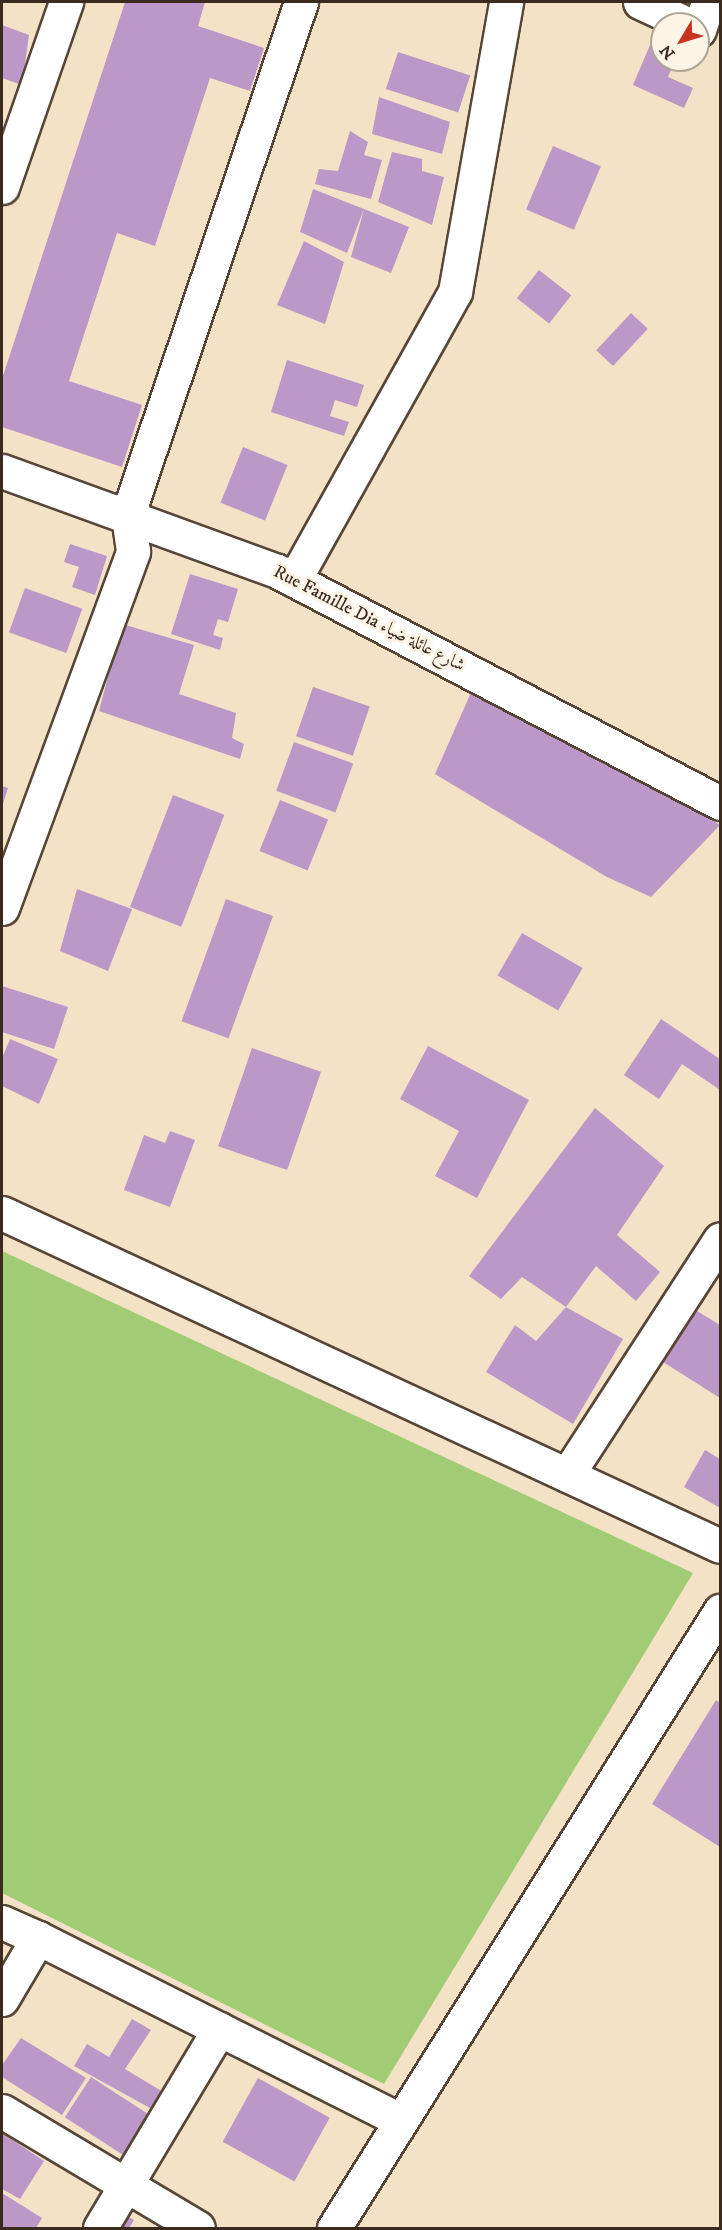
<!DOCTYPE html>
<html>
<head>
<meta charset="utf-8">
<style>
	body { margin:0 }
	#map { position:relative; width:722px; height:2230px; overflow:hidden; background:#f3e2c5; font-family:"IM FELL DW Pica",Amiri,serif }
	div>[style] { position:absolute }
	.green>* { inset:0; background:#a2cb76 }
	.building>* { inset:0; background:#bc98c8; transform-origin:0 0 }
	.roads { filter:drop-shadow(2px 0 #574637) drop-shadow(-2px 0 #574637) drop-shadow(0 2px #574637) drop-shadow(0 -2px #574637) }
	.street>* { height:33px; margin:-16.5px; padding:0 16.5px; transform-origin:16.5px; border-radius:16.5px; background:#fff }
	span { translate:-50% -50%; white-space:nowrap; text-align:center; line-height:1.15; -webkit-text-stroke:6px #fcf5e5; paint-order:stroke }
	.street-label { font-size:18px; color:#3b2a1e }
	.frame { position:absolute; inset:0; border:3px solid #3b2a1e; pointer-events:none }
	.north { position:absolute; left:650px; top:12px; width:60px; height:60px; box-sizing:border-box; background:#fcf5e5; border:2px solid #afa495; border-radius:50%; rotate:232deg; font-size:16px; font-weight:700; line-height:24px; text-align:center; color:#3b2a1e }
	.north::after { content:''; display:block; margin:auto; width:21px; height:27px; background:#c8321e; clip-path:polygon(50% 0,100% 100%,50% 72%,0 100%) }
</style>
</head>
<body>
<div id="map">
	<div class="green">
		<div style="clip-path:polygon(2px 1251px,693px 1573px,384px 2084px,2px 1893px)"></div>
	</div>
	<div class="building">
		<div style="clip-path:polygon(125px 2px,205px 2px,198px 26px,264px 48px,250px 91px,210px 78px,155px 246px,117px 233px,69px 381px,142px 405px,122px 467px,2px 427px,2px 379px)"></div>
		<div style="clip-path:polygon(2px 25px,29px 35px,22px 85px,2px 78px)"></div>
		<div style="clip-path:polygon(650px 45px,662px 51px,662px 60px,675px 60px,668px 77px,693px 88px,684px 108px,633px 85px)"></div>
		<div style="left:398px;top:52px;width:76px;height:39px;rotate:18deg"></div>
		<div style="clip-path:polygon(379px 97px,450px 122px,442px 154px,372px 134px)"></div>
		<div style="clip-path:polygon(350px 131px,368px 142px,364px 155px,382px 160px,371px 199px,315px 184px,319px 169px,338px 171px)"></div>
		<div style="left:553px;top:146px;width:52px;height:69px;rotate:23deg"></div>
		<div style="clip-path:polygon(392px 152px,422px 159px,422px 171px,444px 177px,432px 225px,378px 202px)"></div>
		<div style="clip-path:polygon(313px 189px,364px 209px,409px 227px,391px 273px,351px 257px,364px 209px,347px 253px,300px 232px)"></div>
		<div style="clip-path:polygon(304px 241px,344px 262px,325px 324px,277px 305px)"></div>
		<div style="left:539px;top:270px;width:41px;height:36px;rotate:38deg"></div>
		<div style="left:631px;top:313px;width:23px;height:51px;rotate:43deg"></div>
		<div style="clip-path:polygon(287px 360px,364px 385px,357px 407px,335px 400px,330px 416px,349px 422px,344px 436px,271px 412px)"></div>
		<div style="left:243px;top:447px;width:48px;height:60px;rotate:22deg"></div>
		<div style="clip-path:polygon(70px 544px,107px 556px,95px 595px,72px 587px,79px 567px,64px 562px)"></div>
		<div style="clip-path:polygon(190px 574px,238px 589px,228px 622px,218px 619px,213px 635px,223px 638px,220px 650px,171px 634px)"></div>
		<div style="left:25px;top:588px;width:61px;height:47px;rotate:20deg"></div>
		<div style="clip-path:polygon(122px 624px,194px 645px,179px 694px,236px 713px,232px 738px,244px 744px,240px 759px,99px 711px)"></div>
		<div style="left:313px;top:687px;width:60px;height:52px;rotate:19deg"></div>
		<div style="clip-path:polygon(473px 688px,720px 825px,651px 897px,607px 877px,435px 774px)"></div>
		<div style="left:294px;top:742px;width:63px;height:52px;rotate:20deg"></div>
		<div style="clip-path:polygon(2px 786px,8px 788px,2px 807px)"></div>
		<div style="left:173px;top:795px;width:55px;height:120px;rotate:21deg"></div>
		<div style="left:280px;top:800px;width:52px;height:55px;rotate:22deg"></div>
		<div style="clip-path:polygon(77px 889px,132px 909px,108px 971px,60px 951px)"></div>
		<div style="left:226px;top:899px;width:50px;height:130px;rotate:20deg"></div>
		<div style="left:522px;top:933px;width:70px;height:49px;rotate:30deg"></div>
		<div style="clip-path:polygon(2px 986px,68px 1007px,54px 1049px,2px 1032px)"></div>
		<div style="clip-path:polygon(661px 1019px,720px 1059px,720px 1090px,682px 1064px,659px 1099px,624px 1075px)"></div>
		<div style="clip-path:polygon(10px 1039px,58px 1059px,39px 1104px,2px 1086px,2px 1058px)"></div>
		<div style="clip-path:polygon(428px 1046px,529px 1100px,477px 1198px,435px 1176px,459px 1131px,400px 1099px)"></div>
		<div style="left:252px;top:1048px;width:73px;height:104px;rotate:19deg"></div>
		<div style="clip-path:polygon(595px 1108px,664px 1166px,617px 1235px,660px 1272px,636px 1301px,596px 1266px,566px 1307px,522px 1277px,501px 1299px,469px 1276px)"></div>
		<div style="clip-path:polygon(170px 1131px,195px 1140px,170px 1207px,124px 1190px,144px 1135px,165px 1143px)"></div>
		<div style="clip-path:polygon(566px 1307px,623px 1339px,573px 1424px,486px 1372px,515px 1325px,536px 1341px)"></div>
		<div style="clip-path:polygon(692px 1308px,720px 1325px,720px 1398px,660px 1360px)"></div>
		<div style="clip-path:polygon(705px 1450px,720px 1459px,720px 1508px,684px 1487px)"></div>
		<div style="clip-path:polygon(716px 1700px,720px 1703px,720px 1847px,652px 1804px)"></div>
		<div style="clip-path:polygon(132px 2019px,151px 2030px,125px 2069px,168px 2095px,157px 2112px,74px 2066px,87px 2044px,109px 2057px)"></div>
		<div style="clip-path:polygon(21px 2038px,86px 2078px,62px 2115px,2px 2077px,2px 2065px)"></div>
		<div style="left:91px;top:2077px;width:75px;height:48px;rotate:33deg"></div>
		<div style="left:258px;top:2078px;width:82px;height:73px;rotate:29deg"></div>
		<div style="clip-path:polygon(2px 2133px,44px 2161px,20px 2199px,2px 2189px)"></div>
		<div style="clip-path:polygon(2px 2193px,42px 2218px,36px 2228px,2px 2228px)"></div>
		<div style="clip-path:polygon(118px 2211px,134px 2220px,129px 2228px,109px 2228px)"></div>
	</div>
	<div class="roads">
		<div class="street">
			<div style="left:640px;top:2px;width:52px;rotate:25.1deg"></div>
			<div style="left:699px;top:30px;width:29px;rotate:-72deg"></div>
			<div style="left:2px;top:187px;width:196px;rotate:-70.9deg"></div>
			<div style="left:2px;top:471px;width:293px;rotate:20deg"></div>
			<div style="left:277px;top:571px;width:500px;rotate:27.64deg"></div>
			<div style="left:294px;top:580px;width:330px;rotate:-60.8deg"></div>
			<div style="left:455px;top:292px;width:294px;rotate:-80deg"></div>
			<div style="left:2px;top:908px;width:380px;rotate:-69.8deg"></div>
			<div style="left:133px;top:551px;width:37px;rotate:-98deg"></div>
			<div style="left:128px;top:514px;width:540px;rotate:-71.33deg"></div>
			<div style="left:2px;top:1213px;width:791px;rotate:24.88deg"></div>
			<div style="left:567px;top:1475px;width:281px;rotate:-57deg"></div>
			<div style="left:2px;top:1922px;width:39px;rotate:24deg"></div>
			<div style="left:2px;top:1999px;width:71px;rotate:-59.5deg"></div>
			<div style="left:38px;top:1938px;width:405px;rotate:26.7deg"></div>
			<div style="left:2px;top:2111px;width:228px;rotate:30.8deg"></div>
			<div style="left:100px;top:2228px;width:232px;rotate:-59.1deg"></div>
			<div style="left:334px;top:2228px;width:728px;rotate:-57.97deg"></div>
		</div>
	</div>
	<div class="street-label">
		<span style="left:369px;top:619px;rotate:27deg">Rue Famille Dia شارع عائلة ضياء</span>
	</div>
	<div class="frame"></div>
	<div class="north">N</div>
</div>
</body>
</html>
